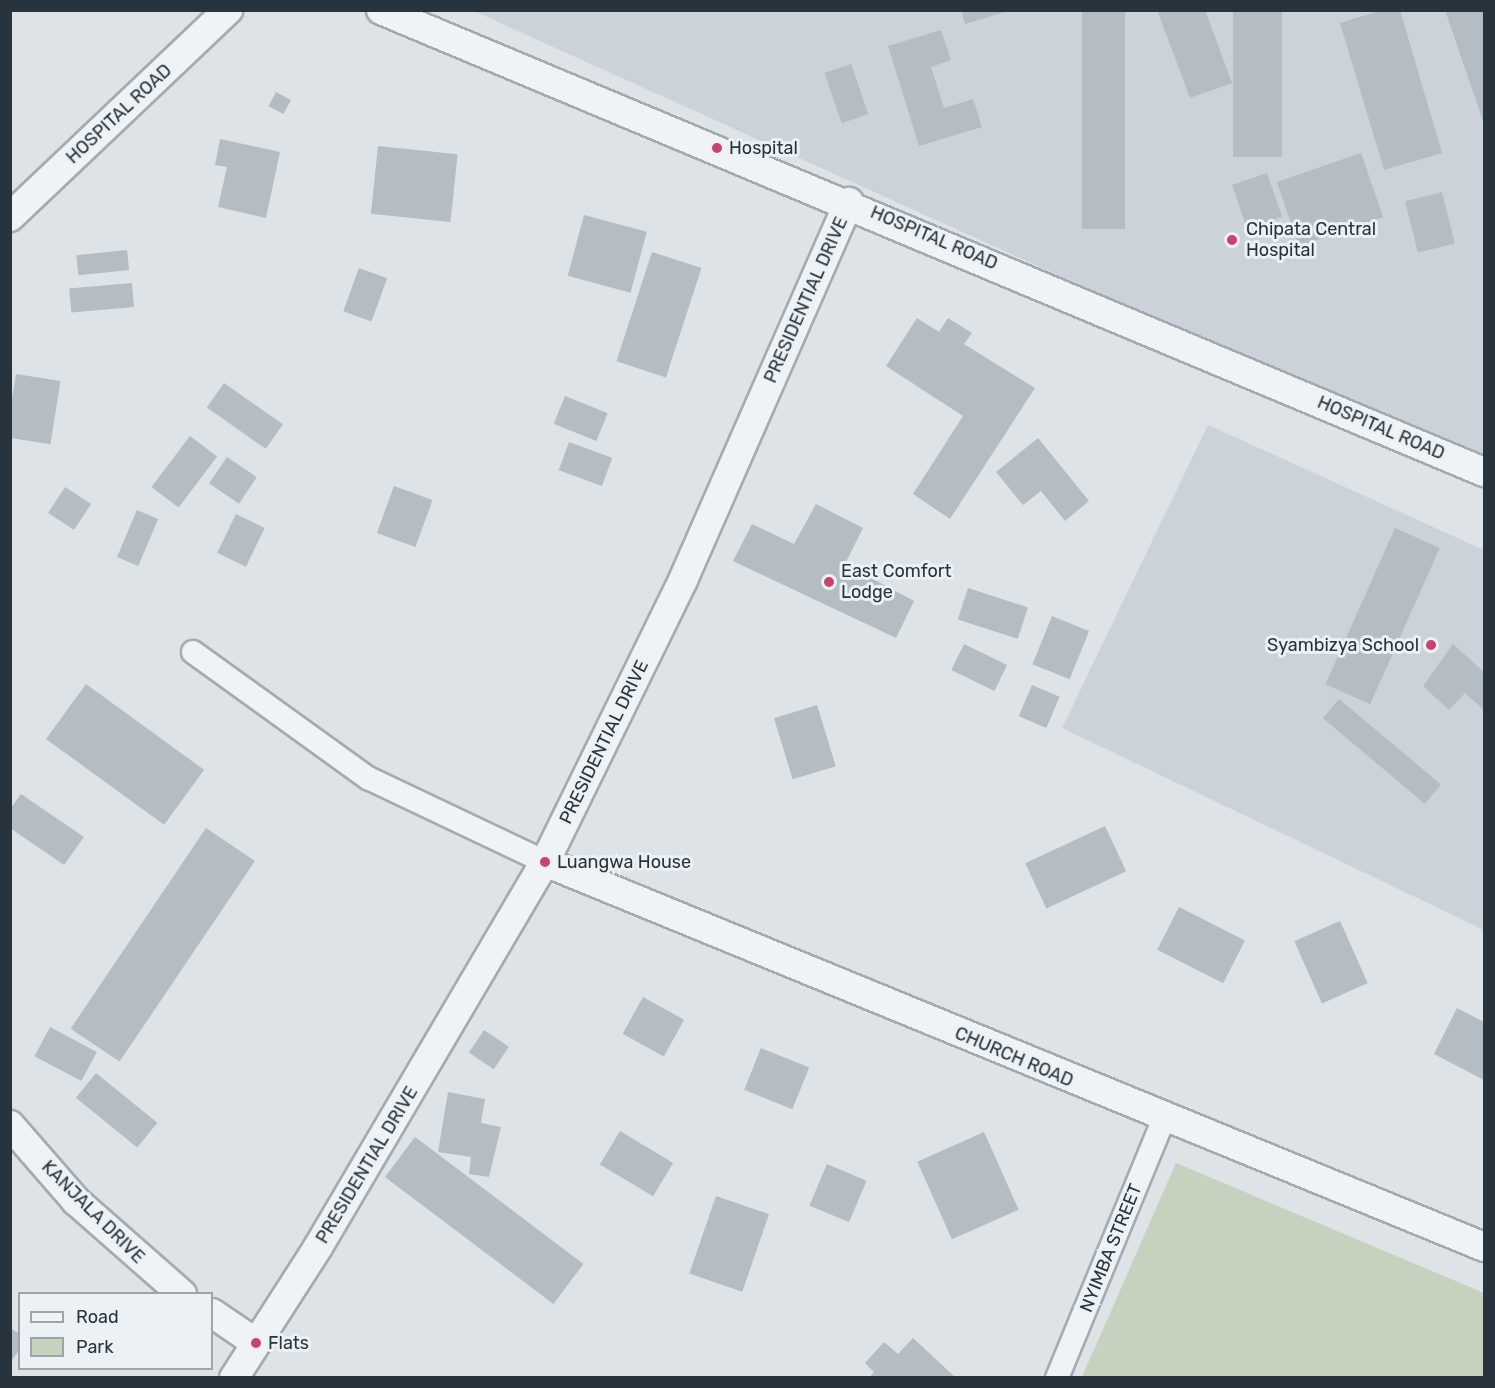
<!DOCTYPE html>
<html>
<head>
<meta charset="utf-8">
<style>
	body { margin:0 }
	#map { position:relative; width:1495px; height:1388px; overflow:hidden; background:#dde3e7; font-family:Rubik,sans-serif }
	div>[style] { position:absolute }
	.built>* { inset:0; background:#cbd2d9 }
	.green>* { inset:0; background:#c6d1be }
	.building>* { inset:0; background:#b4bdc3; transform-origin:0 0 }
	.roads { filter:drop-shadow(2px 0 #a3abb1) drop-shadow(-2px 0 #a3abb1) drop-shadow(0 2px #a3abb1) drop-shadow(0 -2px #a3abb1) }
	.minor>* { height:22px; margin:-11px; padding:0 11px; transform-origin:11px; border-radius:11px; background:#f0f3f5 }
	.tertiary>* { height:28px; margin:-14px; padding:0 14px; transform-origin:14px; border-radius:14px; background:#f0f3f5 }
	.dots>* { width:16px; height:16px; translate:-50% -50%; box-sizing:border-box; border:3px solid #ecf1f5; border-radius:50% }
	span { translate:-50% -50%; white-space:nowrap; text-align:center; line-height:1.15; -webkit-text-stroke:6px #ecf1f5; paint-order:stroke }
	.street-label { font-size:18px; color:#27333d }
	.poi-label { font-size:18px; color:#27333d }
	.left { translate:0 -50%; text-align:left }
	.right { translate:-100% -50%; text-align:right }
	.frame { position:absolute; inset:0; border:12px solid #27333d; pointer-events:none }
	.legend { position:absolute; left:18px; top:1292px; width:195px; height:78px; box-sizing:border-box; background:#ecf1f5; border:2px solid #9da5ab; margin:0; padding:8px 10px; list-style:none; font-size:18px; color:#27333d }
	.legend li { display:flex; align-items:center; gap:12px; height:30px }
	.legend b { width:30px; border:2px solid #9da5ab }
</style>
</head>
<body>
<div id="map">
	<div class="built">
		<div style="clip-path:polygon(474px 11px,1484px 11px,1484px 469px,1484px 468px)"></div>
		<div style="clip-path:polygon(1208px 425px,1484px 550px,1484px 930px,1062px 728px)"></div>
	</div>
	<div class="green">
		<div style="clip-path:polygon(1176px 1163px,1484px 1293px,1484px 1377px,1082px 1377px)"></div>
	</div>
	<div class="building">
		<div style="clip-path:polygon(961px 10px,1008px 10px,1008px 11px,965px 24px)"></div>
		<div style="left:1082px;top:10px;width:43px;height:219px"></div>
		<div style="clip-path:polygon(1157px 10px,1205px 10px,1232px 83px,1190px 98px)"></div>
		<div style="left:1233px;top:10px;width:49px;height:147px"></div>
		<div style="clip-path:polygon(1382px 10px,1400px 10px,1442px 153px,1384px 170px,1340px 23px)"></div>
		<div style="clip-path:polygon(1445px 10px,1484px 10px,1484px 124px)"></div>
		<div style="clip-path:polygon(941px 30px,951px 60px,931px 67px,944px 108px,973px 99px,982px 127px,919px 146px,888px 46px)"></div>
		<div style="left:851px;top:64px;width:53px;height:28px;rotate:71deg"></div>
		<div style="left:276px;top:92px;width:17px;height:16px;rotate:28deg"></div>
		<div style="clip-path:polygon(220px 139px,280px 152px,266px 218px,218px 207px,227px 167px,215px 165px)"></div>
		<div style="left:378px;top:146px;width:80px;height:68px;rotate:6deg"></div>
		<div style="left:1361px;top:153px;width:68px;height:89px;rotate:71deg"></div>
		<div style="left:1267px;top:173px;width:46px;height:37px;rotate:71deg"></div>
		<div style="left:1442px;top:192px;width:53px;height:38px;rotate:76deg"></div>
		<div style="left:584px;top:215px;width:65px;height:63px;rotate:15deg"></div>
		<div style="left:127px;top:250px;width:20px;height:51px;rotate:84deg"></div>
		<div style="left:652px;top:252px;width:52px;height:115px;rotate:18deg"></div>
		<div style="left:359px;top:268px;width:30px;height:46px;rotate:20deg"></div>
		<div style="left:132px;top:283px;width:24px;height:63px;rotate:85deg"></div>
		<div style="clip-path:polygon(917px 318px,939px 332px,948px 318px,972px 333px,964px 344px,1035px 388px,950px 519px,913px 494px,963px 416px,886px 366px)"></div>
		<div style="left:16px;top:374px;width:45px;height:64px;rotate:9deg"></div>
		<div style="left:224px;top:383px;width:72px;height:30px;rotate:35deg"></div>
		<div style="left:565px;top:396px;width:46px;height:30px;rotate:22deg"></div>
		<div style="left:190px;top:436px;width:34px;height:64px;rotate:37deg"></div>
		<div style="clip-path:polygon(1038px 438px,1089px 501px,1065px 521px,1041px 491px,1023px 505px,996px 472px)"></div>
		<div style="left:569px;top:442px;width:46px;height:30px;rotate:20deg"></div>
		<div style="left:227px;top:457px;width:36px;height:32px;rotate:34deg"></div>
		<div style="left:394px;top:486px;width:41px;height:50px;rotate:20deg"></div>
		<div style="left:65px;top:487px;width:31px;height:31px;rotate:33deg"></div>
		<div style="clip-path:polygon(816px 504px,863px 528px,845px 564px,914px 601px,896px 638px,733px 561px,752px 524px,794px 544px)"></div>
		<div style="left:137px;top:510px;width:23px;height:51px;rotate:23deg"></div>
		<div style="left:236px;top:514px;width:32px;height:43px;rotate:26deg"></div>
		<div style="left:1395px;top:528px;width:49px;height:171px;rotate:24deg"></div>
		<div style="left:968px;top:588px;width:63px;height:33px;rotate:18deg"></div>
		<div style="left:1052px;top:616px;width:40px;height:52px;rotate:22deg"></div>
		<div style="left:964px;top:644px;width:48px;height:29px;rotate:26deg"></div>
		<div style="clip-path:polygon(1453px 644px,1484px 672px,1484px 710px,1465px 693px,1449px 710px,1423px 686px)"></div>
		<div style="left:86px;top:684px;width:146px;height:68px;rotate:36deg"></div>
		<div style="left:1032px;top:685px;width:30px;height:34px;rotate:23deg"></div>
		<div style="left:1339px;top:699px;width:133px;height:25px;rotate:40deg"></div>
		<div style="left:817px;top:705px;width:64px;height:45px;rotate:73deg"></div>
		<div style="clip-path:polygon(21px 794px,84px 837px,64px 865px,10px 828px,10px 809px)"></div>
		<div style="left:1105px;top:826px;width:50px;height:88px;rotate:65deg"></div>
		<div style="left:206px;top:828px;width:59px;height:242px;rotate:34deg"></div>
		<div style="left:1179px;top:907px;width:74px;height:48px;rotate:27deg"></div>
		<div style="left:1340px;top:921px;width:68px;height:50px;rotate:66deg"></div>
		<div style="left:643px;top:997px;width:47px;height:42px;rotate:29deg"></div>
		<div style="clip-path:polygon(1457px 1008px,1484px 1022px,1484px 1080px,1434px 1054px)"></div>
		<div style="left:50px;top:1027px;width:53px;height:33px;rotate:28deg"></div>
		<div style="left:484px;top:1030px;width:30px;height:27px;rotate:34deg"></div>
		<div style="left:761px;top:1048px;width:52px;height:45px;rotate:22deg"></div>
		<div style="left:96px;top:1073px;width:79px;height:32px;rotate:39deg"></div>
		<div style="clip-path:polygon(448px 1092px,485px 1099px,481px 1123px,501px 1127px,489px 1177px,469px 1174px,471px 1157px,438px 1152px)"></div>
		<div style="left:620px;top:1131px;width:62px;height:39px;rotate:31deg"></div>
		<div style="left:984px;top:1132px;width:85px;height:73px;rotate:66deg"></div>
		<div style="left:415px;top:1137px;width:211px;height:50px;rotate:37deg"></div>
		<div style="left:827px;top:1164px;width:43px;height:45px;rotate:23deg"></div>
		<div style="left:716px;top:1196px;width:56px;height:82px;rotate:19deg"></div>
		<div style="clip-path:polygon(10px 1328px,20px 1334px,20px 1349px,10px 1363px)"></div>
		<div style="clip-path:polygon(913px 1338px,956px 1378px,869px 1378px,874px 1372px,865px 1363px,884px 1342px,898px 1354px)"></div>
	</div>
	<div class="roads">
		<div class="minor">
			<div style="left:193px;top:652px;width:216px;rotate:35.8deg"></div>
			<div style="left:368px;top:778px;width:196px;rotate:25.4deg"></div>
			<div style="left:1057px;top:1378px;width:280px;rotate:-67.6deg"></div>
		</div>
		<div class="tertiary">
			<div style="left:381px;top:10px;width:1196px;rotate:22.73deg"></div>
			<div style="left:10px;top:217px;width:301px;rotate:-43.5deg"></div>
			<div style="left:545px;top:862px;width:1015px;rotate:22.29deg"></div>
			<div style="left:10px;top:1125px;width:101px;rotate:49deg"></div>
			<div style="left:76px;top:1201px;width:141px;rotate:41.3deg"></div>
			<div style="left:212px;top:1313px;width:53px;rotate:34.3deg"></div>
			<div style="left:234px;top:1378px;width:156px;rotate:-57.3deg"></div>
			<div style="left:318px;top:1247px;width:447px;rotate:-59.5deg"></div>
			<div style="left:545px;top:862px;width:314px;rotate:-63.9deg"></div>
			<div style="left:683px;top:580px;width:413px;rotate:-66.3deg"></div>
		</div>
	</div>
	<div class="dots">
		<div style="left:717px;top:148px;background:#cc426f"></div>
		<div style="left:1232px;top:240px;background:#cc426f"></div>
		<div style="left:829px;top:582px;background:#cc426f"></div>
		<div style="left:1431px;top:645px;background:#cc426f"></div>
		<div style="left:545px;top:862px;background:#cc426f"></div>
		<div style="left:256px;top:1343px;background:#cc426f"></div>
	</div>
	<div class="street-label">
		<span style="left:119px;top:114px;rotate:-43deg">HOSPITAL ROAD</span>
		<span style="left:934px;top:238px;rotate:23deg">HOSPITAL ROAD</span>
		<span style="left:806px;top:300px;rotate:-66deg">PRESIDENTIAL DRIVE</span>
		<span style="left:1381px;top:428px;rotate:23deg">HOSPITAL ROAD</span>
		<span style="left:604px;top:742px;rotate:-64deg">PRESIDENTIAL DRIVE</span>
		<span style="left:1014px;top:1057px;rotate:23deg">CHURCH ROAD</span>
		<span style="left:367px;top:1165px;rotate:-59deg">PRESIDENTIAL DRIVE</span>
		<span style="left:93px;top:1212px;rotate:45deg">KANJALA DRIVE</span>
		<span style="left:1111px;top:1248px;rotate:-68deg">NYIMBA STREET</span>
	</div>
	<div class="poi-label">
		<span class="left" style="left:729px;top:148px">Hospital</span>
		<span class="left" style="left:1246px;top:240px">Chipata Central<br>Hospital</span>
		<span class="left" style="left:841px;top:582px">East Comfort<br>Lodge</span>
		<span class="right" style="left:1419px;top:645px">Syambizya School</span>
		<span class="left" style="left:557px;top:862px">Luangwa House</span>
		<span class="left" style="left:268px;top:1343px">Flats</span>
	</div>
	<div class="frame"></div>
	<ul class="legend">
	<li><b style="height:8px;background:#f0f3f5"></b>Road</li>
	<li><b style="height:16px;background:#c6d1be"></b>Park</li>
	</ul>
</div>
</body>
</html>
